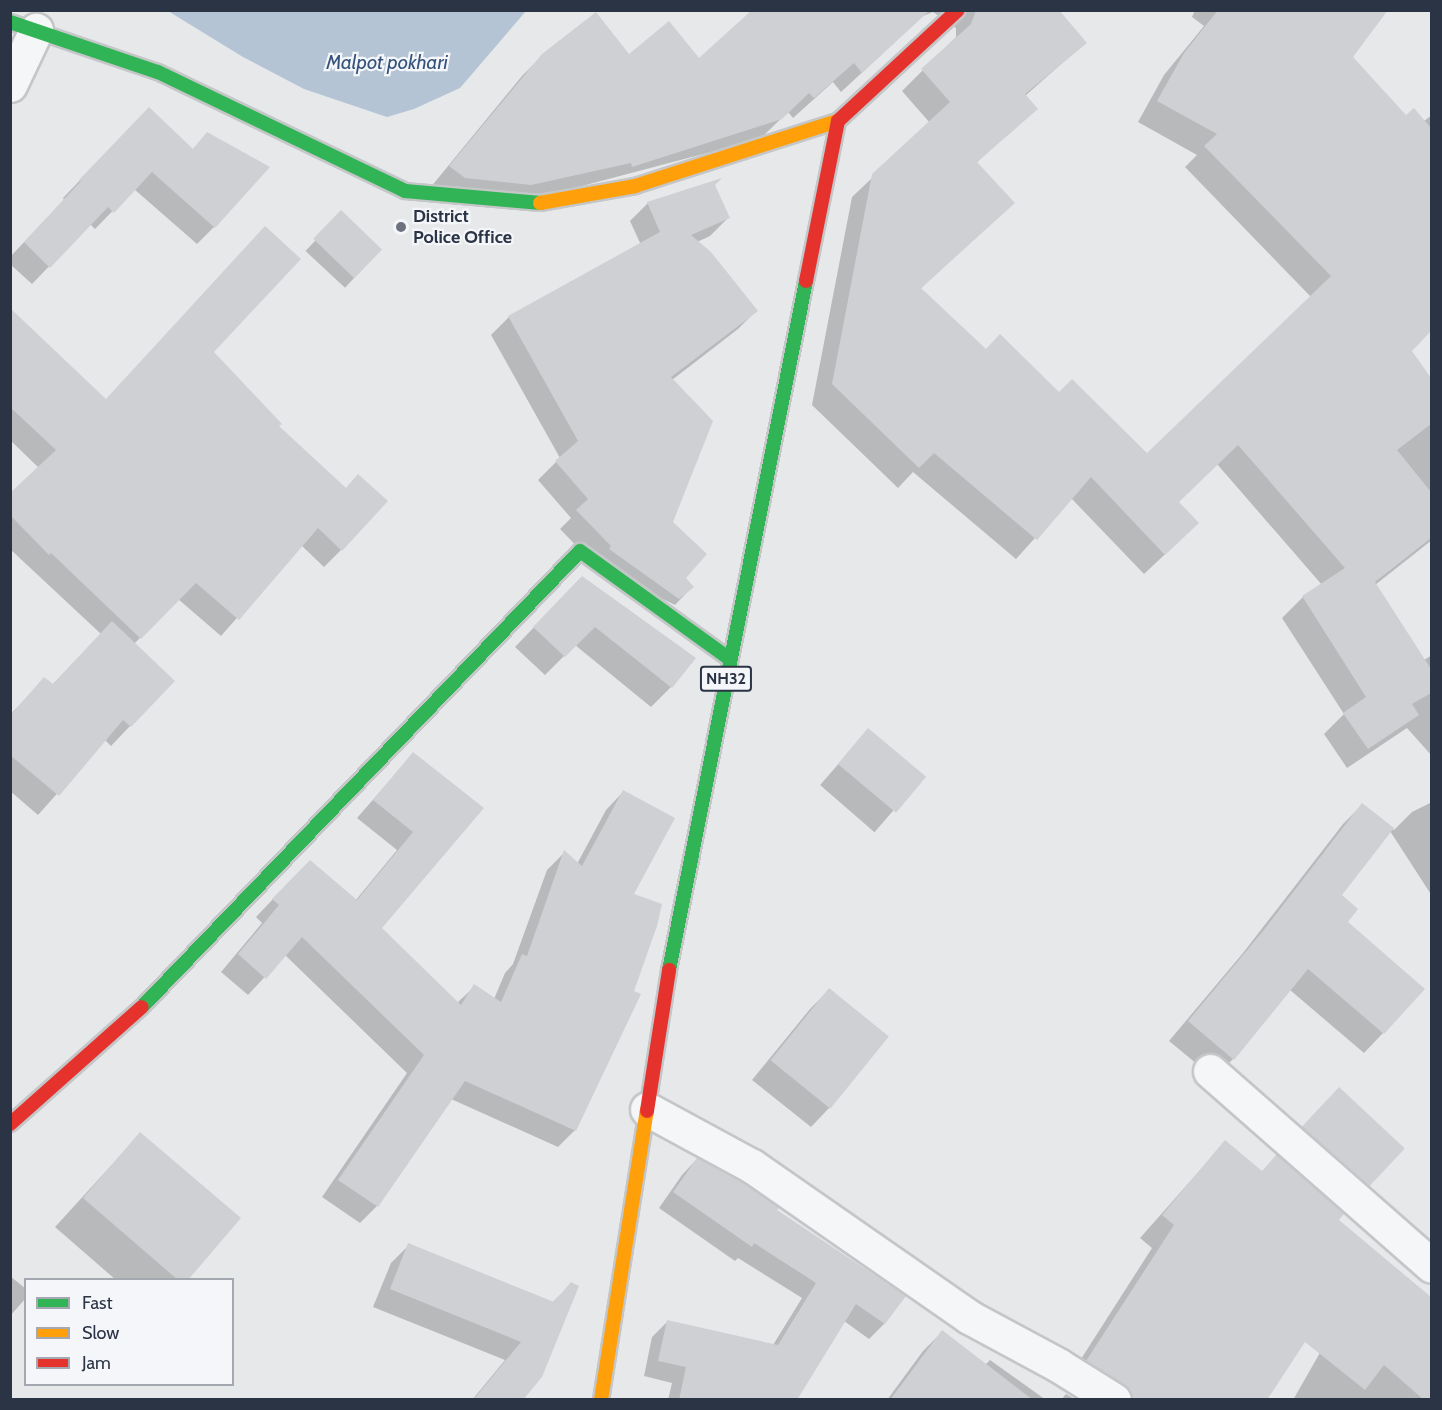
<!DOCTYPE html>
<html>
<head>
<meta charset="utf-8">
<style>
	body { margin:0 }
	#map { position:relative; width:1442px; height:1410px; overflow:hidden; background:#e6e8ea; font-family:Cabin,sans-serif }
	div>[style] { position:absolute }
	.water>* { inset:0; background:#b4c4d5 }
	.shadow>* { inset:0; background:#0003; transform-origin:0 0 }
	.building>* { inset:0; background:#ced0d3; transform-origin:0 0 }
	.roads { filter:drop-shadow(2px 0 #c4c6c8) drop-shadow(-2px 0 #c4c6c8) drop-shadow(0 2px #c4c6c8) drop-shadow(0 -2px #c4c6c8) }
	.street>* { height:33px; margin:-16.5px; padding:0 16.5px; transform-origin:16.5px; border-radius:16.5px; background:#f5f6f7 }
	.fast>* { height:14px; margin:-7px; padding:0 7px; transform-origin:7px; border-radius:7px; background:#30b455 }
	.slow>* { height:14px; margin:-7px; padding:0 7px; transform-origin:7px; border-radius:7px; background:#ff9f0a }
	.jam>* { height:14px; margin:-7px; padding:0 7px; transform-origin:7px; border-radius:7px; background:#e5322d }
	.dots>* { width:16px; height:16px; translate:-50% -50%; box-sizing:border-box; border:3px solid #f4f6f9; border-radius:50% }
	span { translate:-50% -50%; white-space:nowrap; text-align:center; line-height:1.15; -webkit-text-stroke:4.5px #f4f6f9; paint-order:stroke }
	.shield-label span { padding:2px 4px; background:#f4f6f9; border:2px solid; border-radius:4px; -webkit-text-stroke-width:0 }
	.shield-label { font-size:16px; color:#2b3445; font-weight:700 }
	.poi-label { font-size:18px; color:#2b3445; font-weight:700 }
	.left { translate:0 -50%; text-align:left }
	.water-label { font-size:20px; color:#34527a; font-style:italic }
	.frame { position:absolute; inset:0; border:12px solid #2b3445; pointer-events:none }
	.legend { position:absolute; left:24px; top:1278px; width:210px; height:108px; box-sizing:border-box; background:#f4f6f9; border:2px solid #a4a8b1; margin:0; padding:8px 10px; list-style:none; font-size:18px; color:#2b3445 }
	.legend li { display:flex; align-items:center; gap:12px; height:30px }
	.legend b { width:30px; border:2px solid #a4a8b1 }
</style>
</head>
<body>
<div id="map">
	<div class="water">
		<div style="clip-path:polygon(168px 11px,526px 11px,460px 88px,414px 109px,387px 117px,304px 89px,243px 57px)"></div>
	</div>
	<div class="shadow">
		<div style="clip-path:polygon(754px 10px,1057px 10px,1085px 43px,1025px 96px,1036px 108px,976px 163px,992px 223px,920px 289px,985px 351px,1059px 394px,1147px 455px,1311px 297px,1185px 167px,1197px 155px,1138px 122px,1164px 75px,1204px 26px,1192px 17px,1195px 10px,1365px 10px,1351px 57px,1405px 117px,1424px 121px,1432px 115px,1432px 329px,1410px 351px,1432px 380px,1432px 540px,1375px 585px,1424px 660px,1432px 655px,1432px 756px,1407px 728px,1347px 768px,1324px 734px,1344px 714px,1282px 618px,1303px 597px,1322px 585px,1217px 464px,1178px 502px,1177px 543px,1144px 574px,1071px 498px,1016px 559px,913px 472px,898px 488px,812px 405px,852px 197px,930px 123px,902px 91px,956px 37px,956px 28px,933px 12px,923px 16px,841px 92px,833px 82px,793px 118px,788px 112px,760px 139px,510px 205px,430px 188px,522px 76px,543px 55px,699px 60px)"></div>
		<div style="clip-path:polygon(131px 127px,192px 150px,207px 134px,214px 227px,197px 244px,134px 189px,95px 229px,90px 224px,32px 284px,10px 264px,10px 257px,64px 200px,63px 198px)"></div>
		<div style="clip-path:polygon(713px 184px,728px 218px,710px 236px,697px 242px,756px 311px,738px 329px,672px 380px,672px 522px,684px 578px,692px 587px,675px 605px,595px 565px,560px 529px,571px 518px,538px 480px,560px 458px,491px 335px,509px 317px,641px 245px,630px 221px,648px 203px)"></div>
		<div style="left:341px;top:213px;width:54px;height:52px;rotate:43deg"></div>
		<div style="clip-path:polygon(10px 324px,105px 401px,212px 352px,277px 426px,341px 550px,324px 567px,301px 545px,221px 636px,178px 599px,134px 644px,130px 726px,111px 746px,105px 740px,38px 815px,10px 791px,10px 715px,44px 679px,52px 685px,101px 634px,10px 549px,10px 496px,39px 468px,10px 440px)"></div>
		<div style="clip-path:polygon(563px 597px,671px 687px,651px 707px,575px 645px,545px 675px,515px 647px)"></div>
		<div style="left:868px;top:730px;width:72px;height:73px;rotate:41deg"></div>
		<div style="clip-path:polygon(413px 754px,481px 808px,380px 928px,457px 1003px,475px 986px,494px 999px,505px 973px,513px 964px,547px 870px,564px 853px,577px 864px,606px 810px,623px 792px,632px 895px,575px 1130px,558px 1147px,451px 1099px,377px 1206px,360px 1223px,322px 1197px,407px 1073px,285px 955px,248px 995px,221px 972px,262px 923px,256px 917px,292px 879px,355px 901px,397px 850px,357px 818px)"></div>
		<div style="clip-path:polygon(1432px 802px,1432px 896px,1390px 831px,1340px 895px,1346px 922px,1383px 1033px,1364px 1053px,1290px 990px,1233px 1059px,1214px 1078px,1169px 1041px,1243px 953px,1343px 824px,1362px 805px,1394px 830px,1412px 812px)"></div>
		<div style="clip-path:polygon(829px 990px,830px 1107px,811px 1127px,752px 1080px,810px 1009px)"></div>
		<div style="clip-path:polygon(1319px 1109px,1403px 1148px,1349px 1205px,1284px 1147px)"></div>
		<div style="clip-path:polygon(140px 1134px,186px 1280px,116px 1280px,55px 1227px)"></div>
		<div style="clip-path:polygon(1225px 1142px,1217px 1400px,1089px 1400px,1065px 1384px,1152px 1248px,1140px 1238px)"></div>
		<div style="clip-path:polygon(697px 1159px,903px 1296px,884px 1324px,869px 1339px,844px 1321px,795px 1400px,668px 1400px,672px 1383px,644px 1376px,652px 1337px,667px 1322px,773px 1345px,802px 1298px,738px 1258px,735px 1261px,659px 1208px,682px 1175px)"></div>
		<div style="clip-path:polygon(409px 1245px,552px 1303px,571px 1284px,521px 1400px,472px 1400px,505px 1360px,373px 1307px,391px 1263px)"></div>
		<div style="clip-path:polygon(1381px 1260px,1432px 1299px,1432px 1400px,1293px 1400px,1362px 1279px)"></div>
		<div style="clip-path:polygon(10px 1276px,26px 1289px,26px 1298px,10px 1316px)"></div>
		<div style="clip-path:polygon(942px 1332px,985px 1365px,990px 1360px,1046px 1400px,887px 1400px,923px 1351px)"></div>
		<div style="clip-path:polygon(1066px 1394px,1076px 1400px,1061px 1400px)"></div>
	</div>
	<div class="building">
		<div style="clip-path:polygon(752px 10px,930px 10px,862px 73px,854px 63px,814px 98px,809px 93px,782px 119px,632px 167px,631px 163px,531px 185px,465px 178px,449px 166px,542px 54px,596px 12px,629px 54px,669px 21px,699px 58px)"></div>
		<div style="clip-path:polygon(976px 10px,1059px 10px,1087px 43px,1025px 94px,1038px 109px,977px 162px,1015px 203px,921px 288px,986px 349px,1000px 334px,1059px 392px,1072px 379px,1147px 453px,1331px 276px,1204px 146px,1217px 134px,1157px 101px,1184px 53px,1218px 10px,1388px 10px,1353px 57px,1406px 115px,1414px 108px,1431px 128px,1431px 331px,1412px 351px,1431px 378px,1431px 424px,1397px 450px,1431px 492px,1431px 538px,1375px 582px,1431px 669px,1431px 693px,1412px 704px,1419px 715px,1368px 749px,1343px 713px,1366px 697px,1302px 596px,1345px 568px,1238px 445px,1179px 502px,1199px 523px,1165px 555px,1091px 477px,1037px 540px,934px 453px,919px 468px,832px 384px,872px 174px,950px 102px,921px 69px,971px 24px)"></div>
		<div style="clip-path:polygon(149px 107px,193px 149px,207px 132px,270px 167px,215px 228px,152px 172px,114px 213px,108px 207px,50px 268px,24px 242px,81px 181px,79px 180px)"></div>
		<div style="clip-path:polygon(722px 178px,715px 185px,730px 218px,691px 235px,711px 252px,758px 311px,671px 377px,713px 421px,673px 522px,707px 554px,686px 578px,694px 587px,679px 599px,609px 549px,611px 546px,576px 510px,588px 499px,555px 461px,578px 441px,508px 316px,660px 232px,647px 202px)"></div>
		<div style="left:341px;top:210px;width:57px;height:40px;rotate:44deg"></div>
		<div style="clip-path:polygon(265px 226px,301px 259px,214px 352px,282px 424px,279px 426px,346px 488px,358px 474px,388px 501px,342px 551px,318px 528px,239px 620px,196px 583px,141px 639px,51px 553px,49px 555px,10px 515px,10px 493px,56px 450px,10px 407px,10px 308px,106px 399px)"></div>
		<div style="clip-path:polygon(582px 576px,696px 658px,672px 688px,595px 627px,565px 657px,533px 627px)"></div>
		<div style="clip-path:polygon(112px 621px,175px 681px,131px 727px,123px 720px,59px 796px,10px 755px,10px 716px,44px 677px,53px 684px)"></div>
		<div style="left:868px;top:728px;width:76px;height:47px;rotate:40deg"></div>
		<div style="clip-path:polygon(413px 752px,484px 808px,382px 928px,461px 1005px,474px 984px,501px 1002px,522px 954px,527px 956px,564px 850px,582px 866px,623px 790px,675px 818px,634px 894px,662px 904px,657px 926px,634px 991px,641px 994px,576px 1131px,465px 1081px,378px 1207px,338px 1180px,424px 1055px,302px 937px,266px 979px,238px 954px,279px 905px,272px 899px,310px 860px,357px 900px,413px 832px,373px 800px)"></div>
		<div style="clip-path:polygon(1362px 803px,1394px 828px,1342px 895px,1358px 909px,1348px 922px,1425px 989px,1384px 1034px,1308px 969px,1234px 1060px,1188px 1021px,1263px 931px)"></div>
		<div style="left:829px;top:988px;width:77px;height:93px;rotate:39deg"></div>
		<div style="left:1339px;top:1087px;width:90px;height:54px;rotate:43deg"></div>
		<div style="clip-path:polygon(140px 1132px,241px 1218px,188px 1280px,178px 1280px,83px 1198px)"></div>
		<div style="clip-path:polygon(1225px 1140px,1262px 1171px,1277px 1154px,1344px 1214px,1339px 1220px,1431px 1297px,1431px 1400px,1424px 1400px,1384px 1365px,1365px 1390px,1305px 1342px,1267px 1400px,1133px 1400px,1130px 1391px,1124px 1384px,1086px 1361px,1174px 1225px,1162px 1215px)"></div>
		<div style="clip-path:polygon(697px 1158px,739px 1180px,779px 1208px,777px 1210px,906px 1296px,885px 1324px,856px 1304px,797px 1400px,679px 1400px,686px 1367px,658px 1361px,667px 1320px,778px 1345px,816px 1283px,754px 1243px,752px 1247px,673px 1192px)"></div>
		<div style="clip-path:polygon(408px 1243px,554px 1302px,571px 1282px,579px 1286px,542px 1377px,523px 1400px,473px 1400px,521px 1342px,390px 1289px)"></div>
		<div style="clip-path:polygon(942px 1330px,1033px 1400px,890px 1400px)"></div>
	</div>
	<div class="roads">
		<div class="street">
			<div style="left:10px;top:85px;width:61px;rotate:-64.7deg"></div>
			<div style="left:1210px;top:1071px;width:295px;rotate:41.3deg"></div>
			<div style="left:647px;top:1109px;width:119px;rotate:28.5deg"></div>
			<div style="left:752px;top:1166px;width:264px;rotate:34.8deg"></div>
			<div style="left:969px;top:1317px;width:101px;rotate:28.3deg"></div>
			<div style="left:1058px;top:1365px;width:66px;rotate:32deg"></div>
		</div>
		<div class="fast">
			<div style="left:10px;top:22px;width:156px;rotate:18.7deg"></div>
			<div style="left:158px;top:72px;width:274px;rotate:25.7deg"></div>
			<div style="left:405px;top:191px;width:136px;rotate:5.1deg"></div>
			<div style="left:669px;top:970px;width:702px;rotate:-78.75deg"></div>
			<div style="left:142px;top:1007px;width:632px;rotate:-46.15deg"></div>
			<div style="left:580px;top:551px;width:185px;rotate:35.8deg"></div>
		</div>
		<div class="slow">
			<div style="left:540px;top:203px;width:97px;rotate:-10.1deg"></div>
			<div style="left:635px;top:186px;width:213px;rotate:-17.8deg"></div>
			<div style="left:601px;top:1400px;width:293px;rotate:-81deg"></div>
		</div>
		<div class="jam">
			<div style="left:806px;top:281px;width:163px;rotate:-78.7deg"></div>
			<div style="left:838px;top:121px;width:163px;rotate:-42.8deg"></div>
			<div style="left:647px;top:1111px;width:143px;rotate:-81.1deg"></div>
			<div style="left:10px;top:1124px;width:176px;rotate:-41.6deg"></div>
		</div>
	</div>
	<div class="dots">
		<div style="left:401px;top:227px;background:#6c737f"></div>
	</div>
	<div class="shield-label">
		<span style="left:726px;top:679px">NH32</span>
	</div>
	<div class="poi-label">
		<span class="left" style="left:413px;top:227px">District<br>Police Office</span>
	</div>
	<div class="water-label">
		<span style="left:387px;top:62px">Malpot pokhari</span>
	</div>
	<div class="frame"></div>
	<ul class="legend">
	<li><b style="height:8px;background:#30b455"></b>Fast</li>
	<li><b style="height:8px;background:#ff9f0a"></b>Slow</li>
	<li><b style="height:8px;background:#e5322d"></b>Jam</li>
	</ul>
</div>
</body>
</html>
